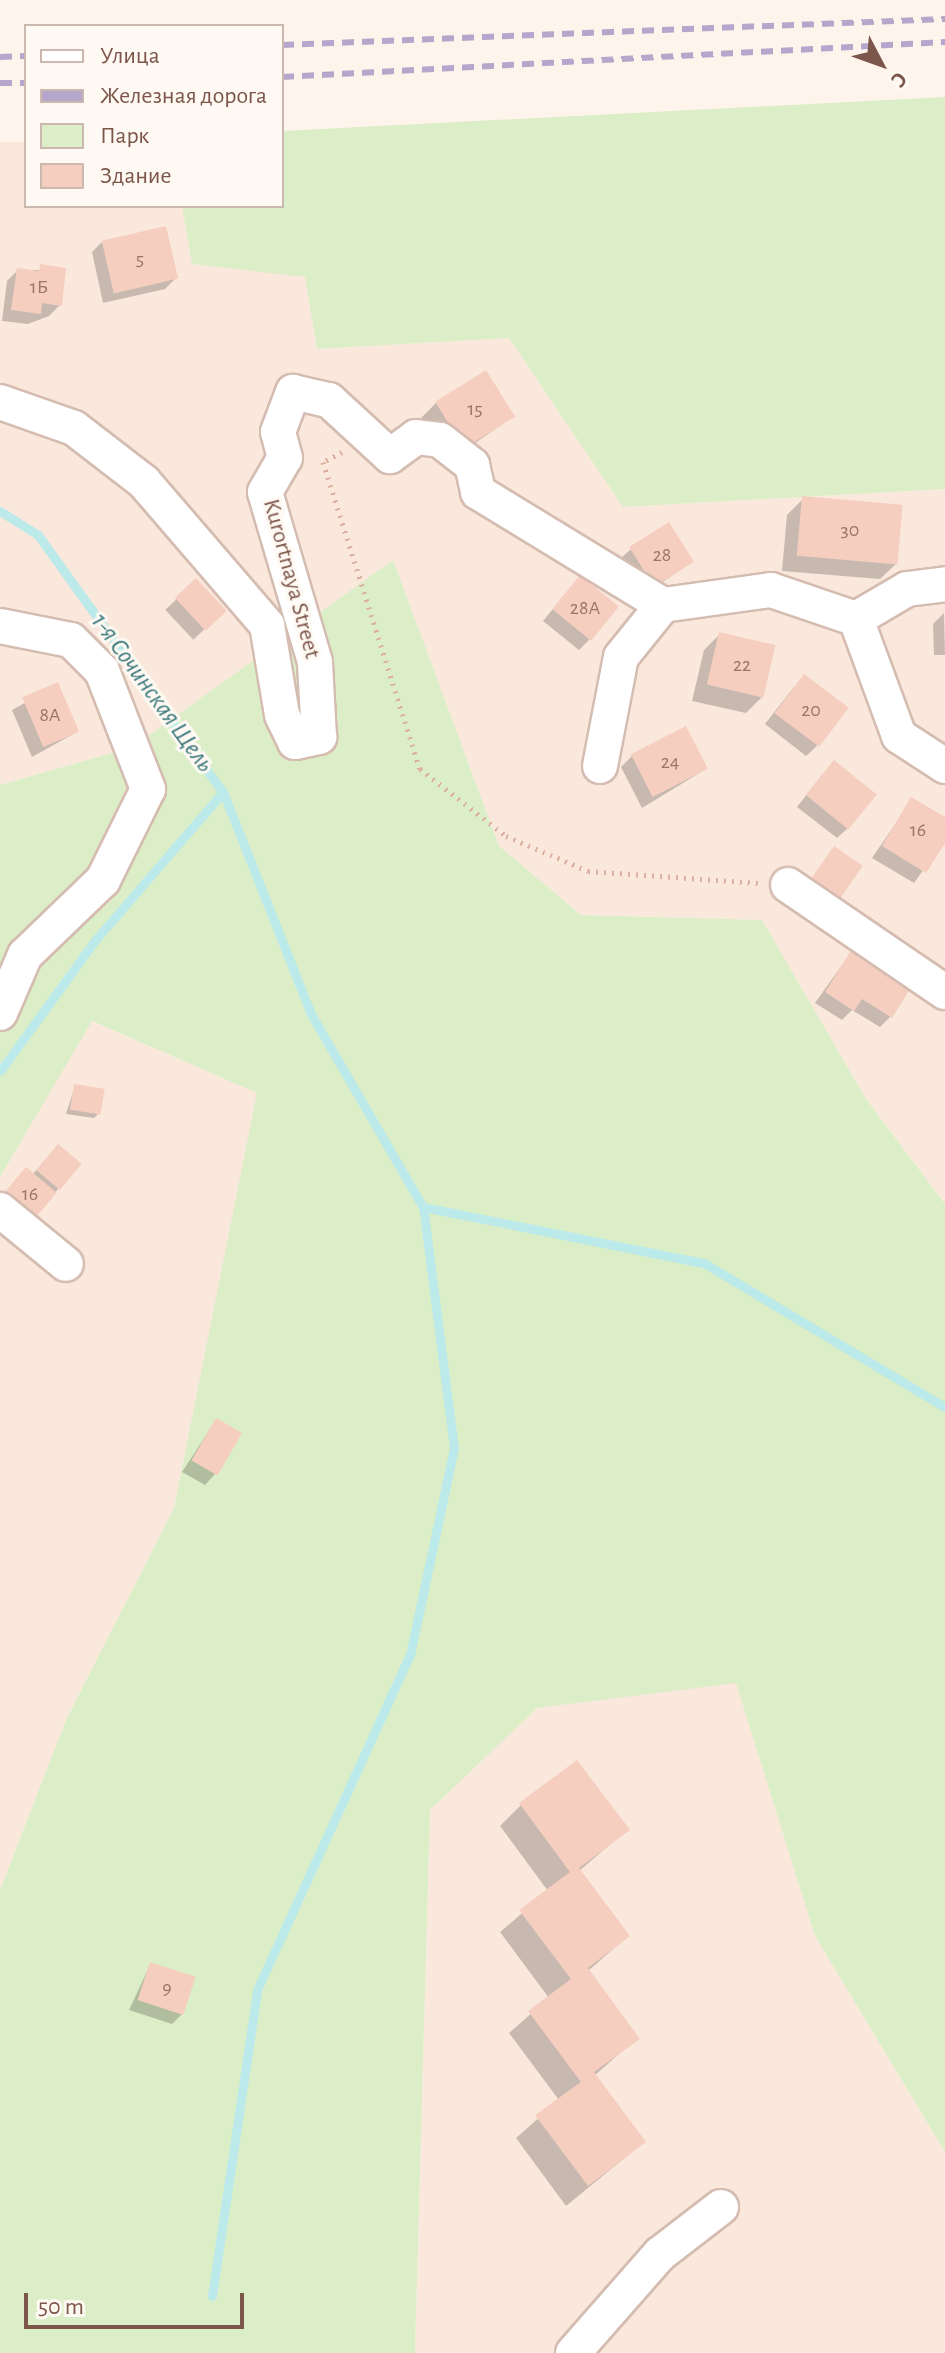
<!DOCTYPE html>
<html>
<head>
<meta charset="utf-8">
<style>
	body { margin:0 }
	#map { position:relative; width:945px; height:2353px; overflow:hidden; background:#fef4eb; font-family:"Alegreya Sans",sans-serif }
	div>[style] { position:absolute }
	.residential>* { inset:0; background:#f9e8db }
	.green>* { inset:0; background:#dceec7 }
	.shadow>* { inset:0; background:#0003; transform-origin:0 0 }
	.stream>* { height:9px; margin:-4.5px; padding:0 4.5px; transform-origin:4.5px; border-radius:4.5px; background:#bceaea }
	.building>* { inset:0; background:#f6cec0; transform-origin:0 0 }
	.path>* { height:5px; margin-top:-2.5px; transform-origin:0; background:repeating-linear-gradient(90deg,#dcb1a2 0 2px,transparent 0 8px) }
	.roads { filter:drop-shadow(2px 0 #d5bcb1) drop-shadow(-2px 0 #d5bcb1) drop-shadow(0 2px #d5bcb1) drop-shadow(0 -2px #d5bcb1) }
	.minor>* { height:34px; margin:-17px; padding:0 17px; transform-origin:17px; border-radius:17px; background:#fff }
	.rail>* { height:6px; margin-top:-3px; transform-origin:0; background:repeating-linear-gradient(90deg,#b5a6cb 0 12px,transparent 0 20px) }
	span { translate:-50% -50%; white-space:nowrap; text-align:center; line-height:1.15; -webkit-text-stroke:6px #fff9f3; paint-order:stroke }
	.number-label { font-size:20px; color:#9a7468 }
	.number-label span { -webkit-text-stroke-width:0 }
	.street-label { font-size:24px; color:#7c564a }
	.water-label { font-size:26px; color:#39787b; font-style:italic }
	.legend { position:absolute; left:24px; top:24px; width:260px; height:184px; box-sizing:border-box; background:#fff9f3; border:2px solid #cbb8af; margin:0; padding:10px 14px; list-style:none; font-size:24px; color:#7c564a }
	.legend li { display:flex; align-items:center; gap:16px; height:40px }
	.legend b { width:40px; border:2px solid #cbb8af }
	.north { position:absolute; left:841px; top:24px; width:80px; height:80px; -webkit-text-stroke:6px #fff9f3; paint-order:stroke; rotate:131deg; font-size:22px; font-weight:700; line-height:32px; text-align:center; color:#7c564a }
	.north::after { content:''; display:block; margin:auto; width:28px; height:36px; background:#7c564a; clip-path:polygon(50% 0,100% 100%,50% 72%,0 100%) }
	.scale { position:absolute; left:24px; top:2293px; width:220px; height:36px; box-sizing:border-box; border:4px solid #7c564a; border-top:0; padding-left:10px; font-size:24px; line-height:28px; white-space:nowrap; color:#7c564a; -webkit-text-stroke:6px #fff9f3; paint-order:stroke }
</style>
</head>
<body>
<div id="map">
	<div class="residential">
		<div style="clip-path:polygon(0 142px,26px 142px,26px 206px,182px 206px,192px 264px,305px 276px,317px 349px,509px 338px,623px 507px,945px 489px,945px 1204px,866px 1099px,762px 920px,581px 915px,499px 846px,393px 561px,133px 747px,0 785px)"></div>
		<div style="clip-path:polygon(91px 1021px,258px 1093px,174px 1508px,66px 1720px,0 1890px,0 1177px)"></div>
		<div style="clip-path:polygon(736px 1682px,815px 1936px,945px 2152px,945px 2353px,415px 2353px,430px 1809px,537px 1708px)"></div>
	</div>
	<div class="green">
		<div style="clip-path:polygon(945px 97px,945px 489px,623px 507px,509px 338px,317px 349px,305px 277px,192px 264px,182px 206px,282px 206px,282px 131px)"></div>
		<div style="clip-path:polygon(393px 560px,499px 846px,581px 915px,762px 920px,866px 1099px,945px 1204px,945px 2152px,815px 1936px,736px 1683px,537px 1708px,430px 1810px,415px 2353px,0 2353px,0 1890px,66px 1720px,174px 1508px,257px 1093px,92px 1021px,0 1177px,0 785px,133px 747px)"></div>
	</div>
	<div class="shadow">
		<div style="clip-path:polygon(102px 242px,176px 278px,165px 289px,103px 303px,92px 252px)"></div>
		<div style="clip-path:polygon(18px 270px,64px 270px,60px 305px,49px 316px,28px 324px,2px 321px,7px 281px)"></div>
		<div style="clip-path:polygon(436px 403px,512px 417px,447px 463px,420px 419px)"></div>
		<div style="clip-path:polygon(803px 499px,897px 563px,880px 579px,782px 571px,787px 515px)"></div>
		<div style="clip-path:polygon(631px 549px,691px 562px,643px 596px,620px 559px)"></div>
		<div style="left:196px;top:581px;width:41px;height:42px;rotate:47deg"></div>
		<div style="clip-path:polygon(570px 588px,589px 640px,579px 650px,543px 621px)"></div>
		<div style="clip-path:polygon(944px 613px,945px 655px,934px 655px,933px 624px)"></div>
		<div style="clip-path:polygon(720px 634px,762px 697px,746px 713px,692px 701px,704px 650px)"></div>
		<div style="clip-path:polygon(57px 685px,77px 732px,32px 757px,12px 710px)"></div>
		<div style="clip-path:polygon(794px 687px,817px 746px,806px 756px,765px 724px)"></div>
		<div style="clip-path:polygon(632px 756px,706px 769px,642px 808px,621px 767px)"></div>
		<div style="clip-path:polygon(823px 774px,848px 828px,837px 838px,797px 807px)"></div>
		<div style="clip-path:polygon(912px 800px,945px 820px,945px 839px,914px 883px,872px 858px)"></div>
		<div style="clip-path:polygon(834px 849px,839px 897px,829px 907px,803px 890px)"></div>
		<div style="clip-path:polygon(852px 951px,891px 1016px,880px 1027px,852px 1010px,842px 1020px,815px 1003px)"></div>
		<div style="clip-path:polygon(75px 1086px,99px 1113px,94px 1118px,66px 1114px)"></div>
		<div style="clip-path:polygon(47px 1158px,79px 1165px,32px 1219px,32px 1175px)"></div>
		<div style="clip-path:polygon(216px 1420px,215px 1474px,205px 1485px,182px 1472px)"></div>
		<div style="clip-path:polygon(521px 1805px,627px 1830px,579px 1871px,628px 1936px,588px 1971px,637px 2038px,594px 2076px,644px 2142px,566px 2206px,516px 2138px,559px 2100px,509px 2033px,549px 1998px,500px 1932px,548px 1891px,500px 1826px)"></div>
		<div style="clip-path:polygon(150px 1965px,183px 2013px,172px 2024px,129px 2010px)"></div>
	</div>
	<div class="stream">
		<div style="left:0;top:511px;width:45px;rotate:32.3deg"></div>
		<div style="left:38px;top:535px;width:317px;rotate:54.3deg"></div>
		<div style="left:223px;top:792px;width:194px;rotate:130.8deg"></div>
		<div style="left:96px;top:939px;width:163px;rotate:126deg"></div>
		<div style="left:223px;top:792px;width:239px;rotate:68.4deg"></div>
		<div style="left:311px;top:1014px;width:223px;rotate:59.9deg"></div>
		<div style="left:423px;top:1207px;width:287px;rotate:11.3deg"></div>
		<div style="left:704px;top:1263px;width:281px;rotate:30.9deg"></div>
		<div style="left:212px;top:2296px;width:309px;rotate:-81.6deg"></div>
		<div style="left:257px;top:1990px;width:368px;rotate:-65.5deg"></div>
		<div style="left:410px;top:1655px;width:212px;rotate:-78deg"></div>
		<div style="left:454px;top:1448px;width:243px;rotate:-97.3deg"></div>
	</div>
	<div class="building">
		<div style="left:166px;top:226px;width:54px;height:66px;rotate:77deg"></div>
		<div style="clip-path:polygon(40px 264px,66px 268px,62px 306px,42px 303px,41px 314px,11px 310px,17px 268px,39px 271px)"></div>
		<div style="left:486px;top:370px;width:55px;height:60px;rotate:58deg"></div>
		<div style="left:802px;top:496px;width:101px;height:60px;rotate:5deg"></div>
		<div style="left:669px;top:522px;width:47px;height:47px;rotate:58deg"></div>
		<div style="left:580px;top:575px;width:50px;height:44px;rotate:39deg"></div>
		<div style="left:196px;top:578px;width:45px;height:29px;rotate:47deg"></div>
		<div style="left:719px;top:632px;width:58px;height:54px;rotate:13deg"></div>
		<div style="left:804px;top:674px;width:56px;height:49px;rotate:37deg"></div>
		<div style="left:58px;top:682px;width:54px;height:39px;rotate:67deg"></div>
		<div style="left:686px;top:726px;width:48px;height:62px;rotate:63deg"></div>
		<div style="left:834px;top:760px;width:55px;height:45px;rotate:39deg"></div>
		<div style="clip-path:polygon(911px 797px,945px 817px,945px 843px,926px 873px,882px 846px)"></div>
		<div style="left:834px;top:846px;width:35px;height:39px;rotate:35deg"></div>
		<div style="clip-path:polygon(852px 949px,912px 986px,892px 1018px,862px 999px,854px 1011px,825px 992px)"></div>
		<div style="left:74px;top:1084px;width:31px;height:26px;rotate:9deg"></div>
		<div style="left:58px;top:1144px;width:31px;height:34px;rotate:40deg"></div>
		<div style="left:26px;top:1167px;width:40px;height:36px;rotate:40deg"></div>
		<div style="left:216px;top:1418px;width:30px;height:49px;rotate:30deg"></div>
		<div style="clip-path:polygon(577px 1760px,630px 1830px,579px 1868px,630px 1936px,588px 1968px,640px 2039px,594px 2072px,646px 2142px,588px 2186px,535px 2115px,581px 2082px,528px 2011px,571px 1979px,519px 1910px,570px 1872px,519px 1803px)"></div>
		<div style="left:150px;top:1962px;width:48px;height:40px;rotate:18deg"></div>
	</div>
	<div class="path">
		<div style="left:342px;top:452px;width:21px;rotate:152deg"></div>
		<div style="left:323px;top:462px;width:322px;rotate:72.5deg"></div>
		<div style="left:420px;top:769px;width:109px;rotate:37.9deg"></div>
		<div style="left:506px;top:836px;width:89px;rotate:23.1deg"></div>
		<div style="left:588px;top:871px;width:171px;rotate:4deg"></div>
	</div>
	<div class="roads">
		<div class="minor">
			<div style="left:0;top:402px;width:78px;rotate:19.4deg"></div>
			<div style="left:74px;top:428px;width:88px;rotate:37.6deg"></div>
			<div style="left:144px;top:482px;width:189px;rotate:49.3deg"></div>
			<div style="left:267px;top:625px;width:91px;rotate:80.5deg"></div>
			<div style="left:282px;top:715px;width:30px;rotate:64deg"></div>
			<div style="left:295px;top:742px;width:25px;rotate:-12deg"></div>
			<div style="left:319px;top:737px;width:75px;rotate:-93.1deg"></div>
			<div style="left:315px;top:662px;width:177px;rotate:-106.4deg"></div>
			<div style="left:265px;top:492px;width:39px;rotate:-60deg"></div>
			<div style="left:285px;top:458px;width:27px;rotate:-105deg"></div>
			<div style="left:278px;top:432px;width:43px;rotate:-69.4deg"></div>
			<div style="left:293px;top:392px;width:37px;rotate:13deg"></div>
			<div style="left:329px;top:400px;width:83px;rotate:42.6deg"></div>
			<div style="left:390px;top:456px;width:32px;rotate:-36deg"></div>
			<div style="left:416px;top:437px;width:24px;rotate:7deg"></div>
			<div style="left:440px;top:440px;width:41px;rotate:38deg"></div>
			<div style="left:472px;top:465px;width:28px;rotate:77deg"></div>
			<div style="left:478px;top:492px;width:217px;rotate:31.4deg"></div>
			<div style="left:856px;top:619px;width:59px;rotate:-30.5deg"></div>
			<div style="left:907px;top:589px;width:38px;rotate:-7deg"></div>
			<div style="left:0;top:626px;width:72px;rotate:11.2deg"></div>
			<div style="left:71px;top:640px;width:44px;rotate:45deg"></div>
			<div style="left:102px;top:671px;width:127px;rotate:68.7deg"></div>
			<div style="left:148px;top:789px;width:102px;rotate:116.3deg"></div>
			<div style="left:103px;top:880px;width:108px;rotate:136.1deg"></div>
			<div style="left:25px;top:955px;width:63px;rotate:113.3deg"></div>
			<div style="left:600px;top:766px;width:111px;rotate:-79.1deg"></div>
			<div style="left:621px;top:657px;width:67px;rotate:-51.1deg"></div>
			<div style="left:663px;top:605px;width:109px;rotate:-7.9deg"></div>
			<div style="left:771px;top:590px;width:90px;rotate:18.8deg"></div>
			<div style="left:856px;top:619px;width:125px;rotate:69.8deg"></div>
			<div style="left:899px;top:736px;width:55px;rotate:33.1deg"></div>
			<div style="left:788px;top:885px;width:190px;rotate:34.3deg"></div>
			<div style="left:0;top:1210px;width:85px;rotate:39.3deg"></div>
			<div style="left:573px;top:2353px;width:132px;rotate:-48.7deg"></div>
			<div style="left:660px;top:2254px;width:77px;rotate:-37.6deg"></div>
		</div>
	</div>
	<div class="rail">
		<div style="left:282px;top:45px;width:664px;rotate:-2.25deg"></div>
		<div style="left:0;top:57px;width:26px;rotate:-2deg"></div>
		<div style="left:282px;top:77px;width:664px;rotate:-3.02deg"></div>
		<div style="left:0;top:83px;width:26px"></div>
	</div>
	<div class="number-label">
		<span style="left:140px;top:259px">5</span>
		<span style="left:39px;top:287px">1Б</span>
		<span style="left:475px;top:409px">15</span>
		<span style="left:850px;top:530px">30</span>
		<span style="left:662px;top:555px">28</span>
		<span style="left:585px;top:608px">28А</span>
		<span style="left:742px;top:665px">22</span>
		<span style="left:811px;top:710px">20</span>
		<span style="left:50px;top:715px">8А</span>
		<span style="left:670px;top:762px">24</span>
		<span style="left:918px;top:830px">16</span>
		<span style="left:30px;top:1194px">16</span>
		<span style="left:167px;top:1988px">9</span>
	</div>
	<div class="street-label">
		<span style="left:291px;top:579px;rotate:75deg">Kurortnaya Street</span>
	</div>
	<div class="water-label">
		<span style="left:152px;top:693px;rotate:54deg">1-я Сочинская Щель</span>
	</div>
	<ul class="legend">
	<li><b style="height:10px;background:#fff"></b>Улица</li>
	<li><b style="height:10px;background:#b5a6cb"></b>Железная дорога</li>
	<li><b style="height:22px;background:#dceec7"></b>Парк</li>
	<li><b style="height:22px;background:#f6cec0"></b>Здание</li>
	</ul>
	<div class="north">С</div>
	<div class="scale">50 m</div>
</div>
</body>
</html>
